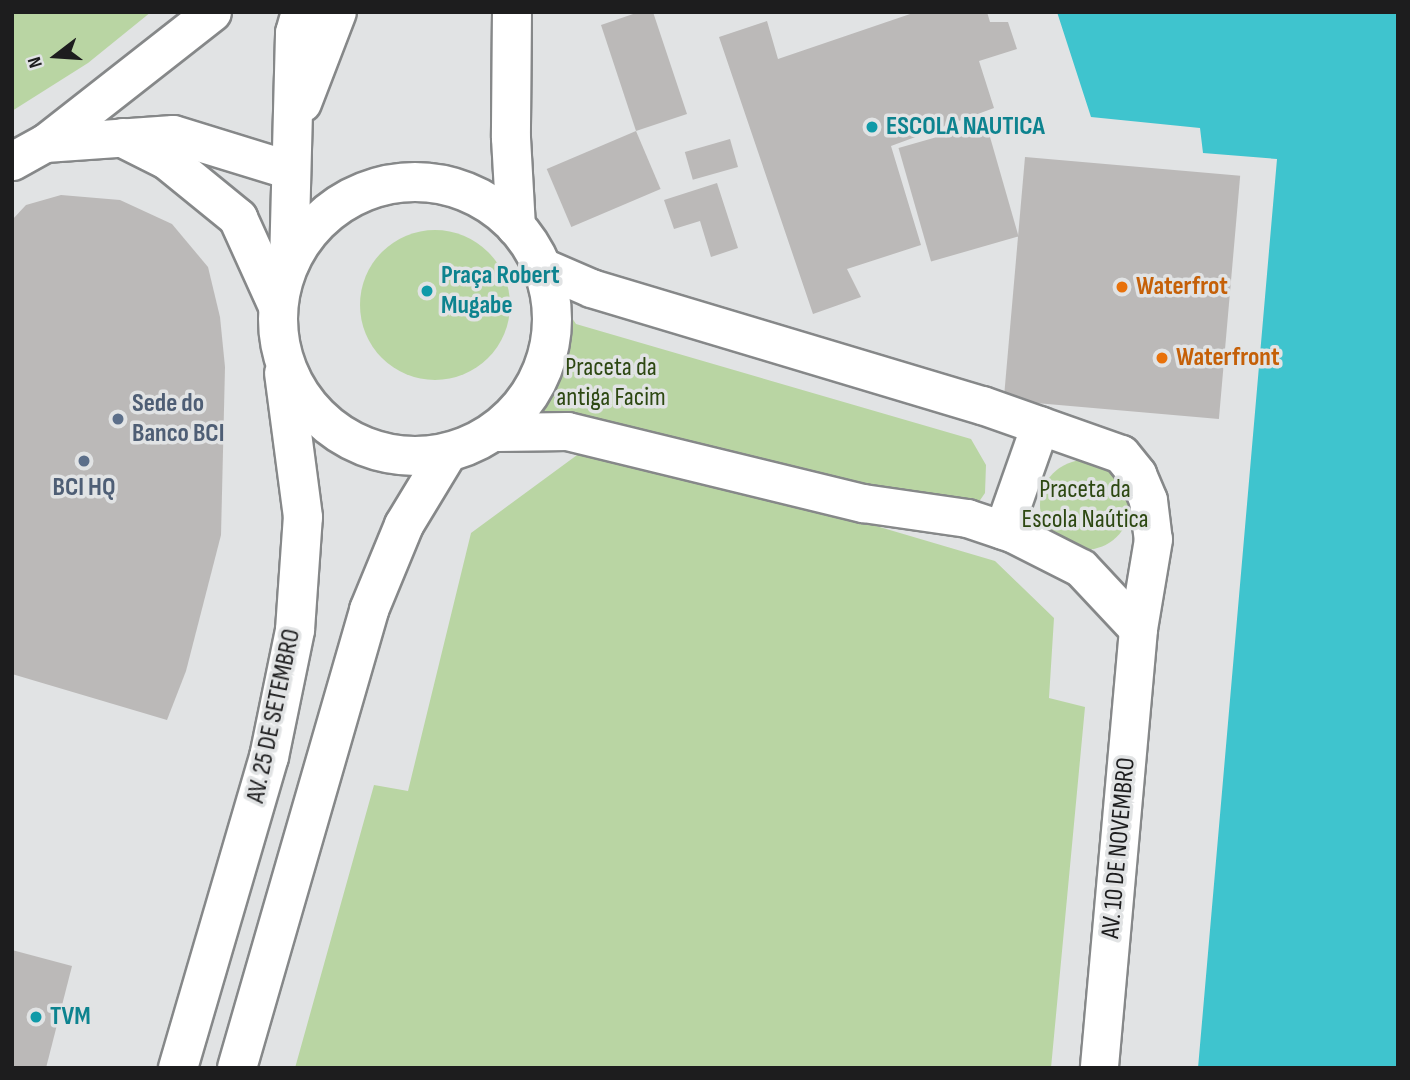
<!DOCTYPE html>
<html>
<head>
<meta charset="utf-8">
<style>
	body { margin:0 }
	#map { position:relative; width:1410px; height:1080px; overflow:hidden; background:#e1e3e4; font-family:"Sofia Sans Condensed",sans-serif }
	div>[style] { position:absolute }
	.green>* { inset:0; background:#b9d5a3 }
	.round { border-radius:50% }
	.water>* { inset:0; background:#3fc4ce }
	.building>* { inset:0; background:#bbb9b8; transform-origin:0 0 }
	.roads { filter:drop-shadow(2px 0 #868889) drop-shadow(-2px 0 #868889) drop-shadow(0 2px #868889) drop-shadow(0 -2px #868889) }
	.minor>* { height:37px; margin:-18.5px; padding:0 18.5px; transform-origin:18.5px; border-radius:18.5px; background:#fff }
	.major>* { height:38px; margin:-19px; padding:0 19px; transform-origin:19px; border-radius:19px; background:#fff }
	.major>.ring { margin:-19px; padding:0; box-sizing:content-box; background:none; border:38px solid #fff; border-radius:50% }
	.dots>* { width:19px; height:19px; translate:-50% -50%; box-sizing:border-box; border:4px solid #e1e3e4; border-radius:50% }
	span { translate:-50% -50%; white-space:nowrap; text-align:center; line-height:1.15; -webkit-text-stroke:7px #e1e3e4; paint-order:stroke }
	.culture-label { font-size:26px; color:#0d838f; font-weight:700 }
	.left { translate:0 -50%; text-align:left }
	.food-label { font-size:26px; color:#c56008; font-weight:700 }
	.park-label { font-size:26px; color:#2d4812 }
	.service-label { font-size:26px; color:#4e5e75; font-weight:700 }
	.street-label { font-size:26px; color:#1d1d1e }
	.frame { position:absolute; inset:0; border:14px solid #1d1d1e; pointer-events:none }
	.north { position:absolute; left:21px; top:21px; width:70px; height:70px; -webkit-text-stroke:5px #e1e3e4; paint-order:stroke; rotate:253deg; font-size:19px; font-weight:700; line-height:28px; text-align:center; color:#1d1d1e }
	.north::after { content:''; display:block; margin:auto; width:24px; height:32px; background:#1d1d1e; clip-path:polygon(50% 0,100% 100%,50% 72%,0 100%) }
</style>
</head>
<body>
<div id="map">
	<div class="green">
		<div style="clip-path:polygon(12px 12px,151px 12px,88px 63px,12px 111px)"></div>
		<div class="round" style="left:360px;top:230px;width:150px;height:150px"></div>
		<div style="clip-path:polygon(562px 303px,576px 324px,971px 439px,986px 465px,985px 493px,976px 506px,530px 422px,561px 365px)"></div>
		<div style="clip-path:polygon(588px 447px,693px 472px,995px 561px,1054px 618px,1049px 698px,1085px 707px,1051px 1068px,295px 1068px,374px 785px,408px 791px,471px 533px)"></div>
		<div class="round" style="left:1040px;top:460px;width:90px;height:90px"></div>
	</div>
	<div class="water">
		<div style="clip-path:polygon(1057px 12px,1398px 12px,1398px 1068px,1198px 1068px,1277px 159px,1203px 153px,1200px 128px,1091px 117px)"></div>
	</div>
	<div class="building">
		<div style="clip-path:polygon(639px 12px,653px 12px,687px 114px,636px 131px,601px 25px)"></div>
		<div style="clip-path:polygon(916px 12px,987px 12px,990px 22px,1008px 22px,1017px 49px,979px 61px,994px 108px,891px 146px,921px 245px,847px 269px,861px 297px,813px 314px,719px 37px,767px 21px,778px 59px)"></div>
		<div style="left:986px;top:123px;width:118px;height:91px;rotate:74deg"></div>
		<div style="left:636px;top:131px;width:63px;height:97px;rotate:67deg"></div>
		<div style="left:730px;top:139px;width:29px;height:47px;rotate:74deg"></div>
		<div style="left:1025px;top:157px;width:216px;height:244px;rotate:5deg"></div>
		<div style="clip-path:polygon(717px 183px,738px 248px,711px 257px,700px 221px,674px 229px,664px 200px)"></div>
		<div style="clip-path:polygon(61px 195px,120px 200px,172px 224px,208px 267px,220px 317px,225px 367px,221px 535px,186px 671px,167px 720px,12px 674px,12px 220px,26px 205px)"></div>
		<div style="clip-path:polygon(12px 950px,72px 966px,46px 1068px,12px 1068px)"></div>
	</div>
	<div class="roads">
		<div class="minor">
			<div style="left:45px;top:143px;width:212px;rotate:-38.1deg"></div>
			<div style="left:12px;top:161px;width:38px;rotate:-29deg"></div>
			<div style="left:45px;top:143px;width:128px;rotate:-4deg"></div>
			<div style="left:173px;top:134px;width:122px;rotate:17.1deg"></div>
			<div style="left:545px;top:268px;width:50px;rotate:23.5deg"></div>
			<div style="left:591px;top:288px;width:408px;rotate:16.7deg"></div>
			<div style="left:982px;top:405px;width:147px;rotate:19.4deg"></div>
			<div style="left:1121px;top:454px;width:26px;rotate:51deg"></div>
			<div style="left:1137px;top:474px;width:28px;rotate:67deg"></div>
			<div style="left:1148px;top:500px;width:39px;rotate:83deg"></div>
			<div style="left:1153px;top:539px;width:91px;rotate:99.5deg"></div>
			<div style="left:1138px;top:629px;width:441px;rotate:95.1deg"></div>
			<div style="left:497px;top:432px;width:70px;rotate:-0.8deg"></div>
			<div style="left:567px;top:431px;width:305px;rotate:13.7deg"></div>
			<div style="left:863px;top:503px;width:105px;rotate:8.2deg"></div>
			<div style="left:967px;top:518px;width:47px;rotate:18.4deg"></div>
			<div style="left:1012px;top:533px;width:77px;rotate:26.9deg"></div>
			<div style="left:1081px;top:568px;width:83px;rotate:46.9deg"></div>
			<div style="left:1003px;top:530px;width:111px;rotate:-70.6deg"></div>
		</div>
		<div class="major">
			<div style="left:512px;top:12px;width:126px;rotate:90.5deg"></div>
			<div style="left:511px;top:138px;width:89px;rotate:86.8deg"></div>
			<div style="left:302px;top:103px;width:97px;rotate:-69deg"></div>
			<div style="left:123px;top:138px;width:49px;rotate:26.6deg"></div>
			<div style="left:167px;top:160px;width:92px;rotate:39.2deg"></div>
			<div style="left:238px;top:218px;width:97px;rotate:65.6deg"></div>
			<div class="ring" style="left:278px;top:182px;width:236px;height:236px"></div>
			<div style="left:289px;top:264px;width:231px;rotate:-88.5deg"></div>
			<div style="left:295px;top:33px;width:22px;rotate:-74deg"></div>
			<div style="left:178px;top:1068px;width:324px;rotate:-73.7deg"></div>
			<div style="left:269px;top:757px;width:130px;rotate:-78.4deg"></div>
			<div style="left:295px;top:630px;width:113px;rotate:-86deg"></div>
			<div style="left:303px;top:517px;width:145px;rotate:-97.5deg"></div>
			<div style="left:237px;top:1068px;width:477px;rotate:-73.9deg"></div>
			<div style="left:369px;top:610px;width:92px;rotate:-67.6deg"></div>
			<div style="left:404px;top:525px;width:83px;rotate:-58.8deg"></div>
		</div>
	</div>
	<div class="dots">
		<div style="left:872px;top:127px;background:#0f9aa8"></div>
		<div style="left:1122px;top:287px;background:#e8710a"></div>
		<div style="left:427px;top:291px;background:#0f9aa8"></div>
		<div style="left:1162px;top:358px;background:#e8710a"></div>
		<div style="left:118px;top:419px;background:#5c6f8a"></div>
		<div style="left:84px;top:461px;background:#5c6f8a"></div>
		<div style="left:36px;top:1017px;background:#0f9aa8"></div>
	</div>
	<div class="culture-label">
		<span class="left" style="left:886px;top:127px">ESCOLA NAUTICA</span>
		<span class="left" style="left:441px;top:291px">Praça Robert<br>Mugabe</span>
		<span class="left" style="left:50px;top:1017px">TVM</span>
	</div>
	<div class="food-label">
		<span class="left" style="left:1136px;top:287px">Waterfrot</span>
		<span class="left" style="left:1176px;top:358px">Waterfront</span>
	</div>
	<div class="park-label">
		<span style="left:611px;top:383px">Praceta da<br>antiga Facim</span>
		<span style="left:1085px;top:505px">Praceta da<br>Escola Naútica</span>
	</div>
	<div class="service-label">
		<span class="left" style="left:132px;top:419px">Sede do<br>Banco BCI</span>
		<span style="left:84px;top:488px">BCI HQ</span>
	</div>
	<div class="street-label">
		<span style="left:274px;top:716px;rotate:-78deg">AV. 25 DE SETEMBRO</span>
		<span style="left:1119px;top:848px;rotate:-85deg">AV. 10 DE NOVEMBRO</span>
	</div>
	<div class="frame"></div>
	<div class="north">N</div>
</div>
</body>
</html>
